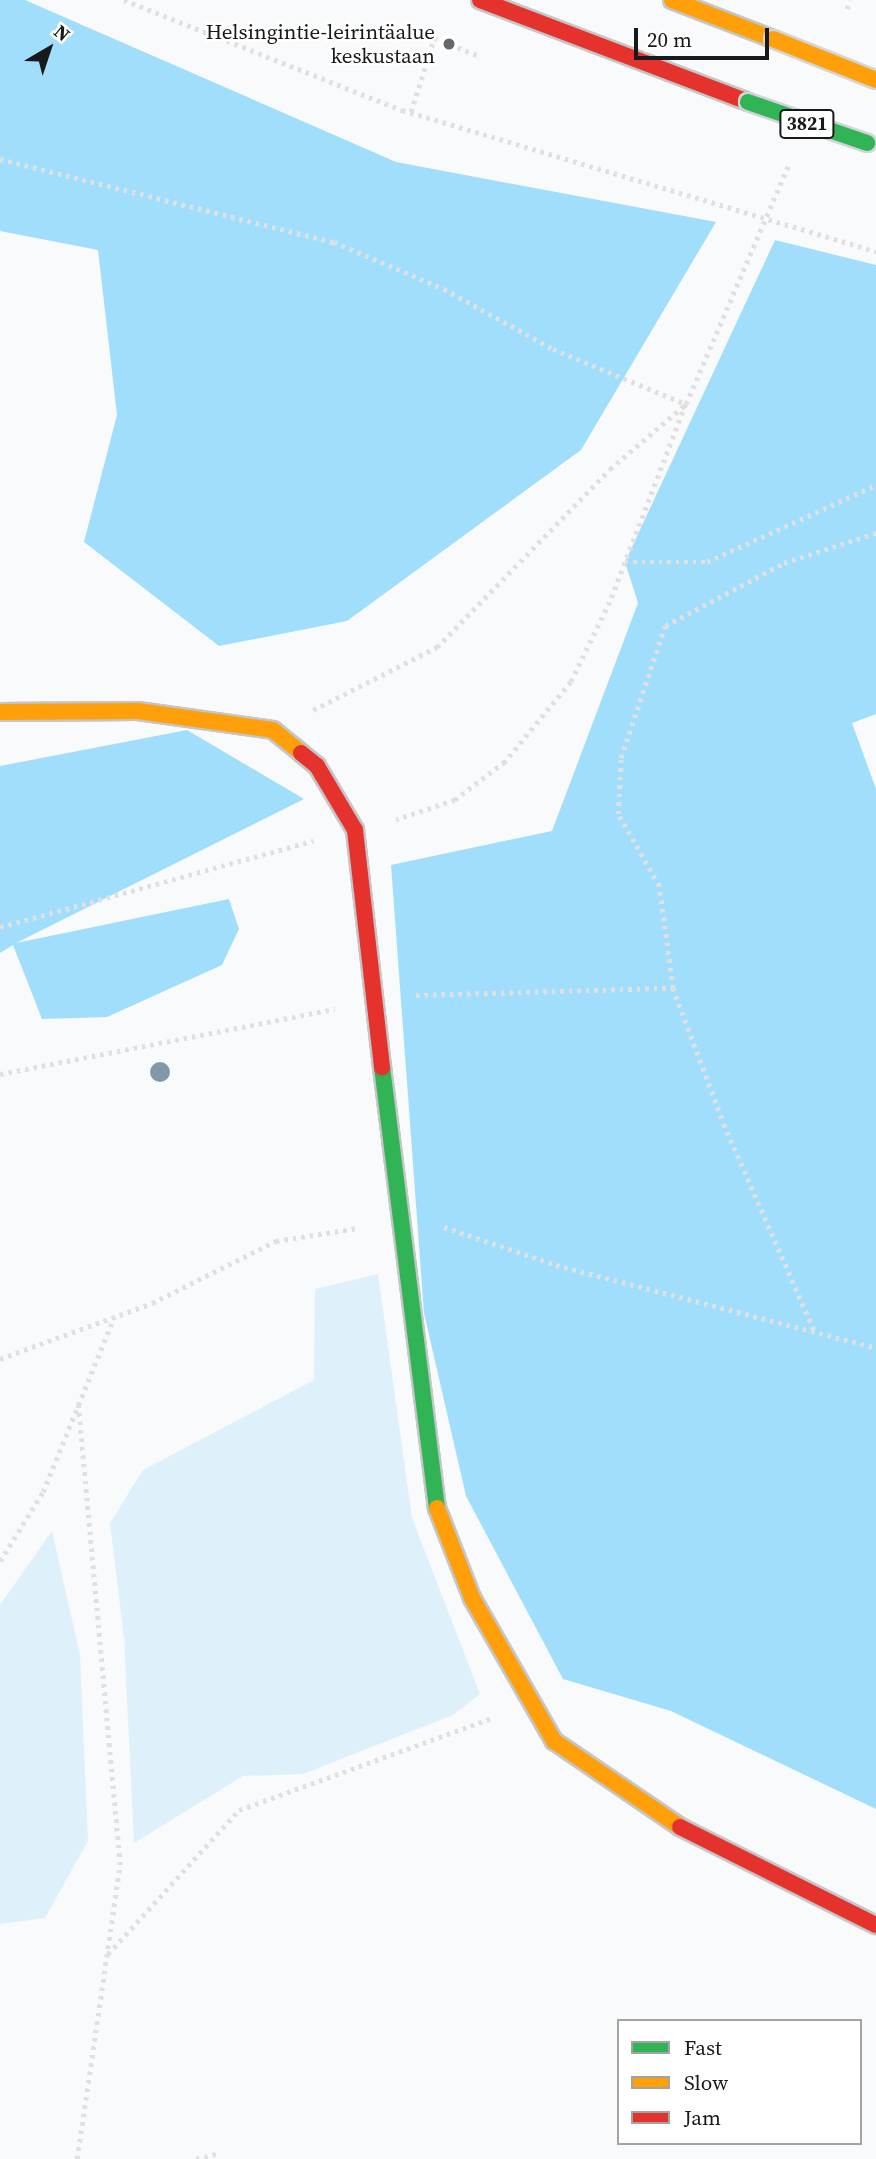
<!DOCTYPE html>
<html>
<head>
<meta charset="utf-8">
<style>
	body { margin:0 }
	#map { position:relative; width:876px; height:2159px; overflow:hidden; background:#f8fafc; font-family:"Source Serif 4",serif }
	div>[style] { position:absolute }
	.green>* { inset:0; background:#def1fb }
	.forest>* { inset:0; background:#a1defb }
	.path>* { height:4.5px; margin-top:-2.25px; transform-origin:0; background:repeating-linear-gradient(90deg,#e0e0e1 0 3.5px,transparent 0 8.5px) }
	.roads { filter:drop-shadow(2px 0 #c4c6c7) drop-shadow(-2px 0 #c4c6c7) drop-shadow(0 2px #c4c6c7) drop-shadow(0 -2px #c4c6c7) }
	.fast>* { height:16px; margin:-8px; padding:0 8px; transform-origin:8px; border-radius:8px; background:#30b455 }
	.slow>* { height:16px; margin:-8px; padding:0 8px; transform-origin:8px; border-radius:8px; background:#ff9f0a }
	.jam>* { height:16px; margin:-8px; padding:0 8px; transform-origin:8px; border-radius:8px; background:#e5322d }
	.bridges { filter:drop-shadow(2px 0 #d3d4d5) drop-shadow(-2px 0 #d3d4d5) drop-shadow(0 2px #d3d4d5) drop-shadow(0 -2px #d3d4d5) }
	.fast-bridge>* { height:16px; margin:-8px; padding:0 8px; transform-origin:8px; border-radius:8px; background:#30b455 }
	.slow-bridge>* { height:16px; margin:-8px; padding:0 8px; transform-origin:8px; border-radius:8px; background:#ff9f0a }
	.trees>* { width:20px; height:20px; margin:-10px; border-radius:50%; background:#7f99a6 }
	.dots>* { width:19px; height:19px; translate:-50% -50%; box-sizing:border-box; border:4px solid #fff; border-radius:50% }
	span { translate:-50% -50%; white-space:nowrap; text-align:center; line-height:1.15; -webkit-text-stroke:5px #fff; paint-order:stroke }
	.shield-label span { padding:2px 5px; background:#fff; border:2px solid; border-radius:5px; -webkit-text-stroke-width:0 }
	.shield-label { font-size:19px; color:#17191a; font-weight:700 }
	.poi-label { font-size:21px; color:#17191a }
	.right { translate:-100% -50%; text-align:right }
	.legend { position:absolute; left:617px; top:2019px; width:245px; height:126px; box-sizing:border-box; background:#fff; border:2px solid #a2a3a3; margin:0; padding:9px 12px; list-style:none; font-size:21px; color:#17191a }
	.legend li { display:flex; align-items:center; gap:14px; height:35px }
	.legend b { width:35px; border:2px solid #a2a3a3 }
	.north { position:absolute; left:14px; top:14px; width:70px; height:70px; -webkit-text-stroke:5px #fff; paint-order:stroke; rotate:39deg; font-size:19px; font-weight:700; line-height:28px; text-align:center; color:#17191a }
	.north::after { content:''; display:block; margin:auto; width:24px; height:32px; background:#17191a; clip-path:polygon(50% 0,100% 100%,50% 72%,0 100%) }
	.scale { position:absolute; left:634px; top:28px; width:135px; height:32px; box-sizing:border-box; border:4px solid #17191a; border-top:0; padding-left:9px; font-size:21px; line-height:24px; white-space:nowrap; color:#17191a; -webkit-text-stroke:5px #fff; paint-order:stroke }
</style>
</head>
<body>
<div id="map">
	<div class="green">
		<div style="clip-path:polygon(378px 1274px,412px 1518px,480px 1694px,453px 1715px,303px 1774px,243px 1776px,134px 1843px,124px 1638px,110px 1523px,143px 1470px,314px 1380px,315px 1289px)"></div>
		<div style="clip-path:polygon(52px 1531px,80px 1655px,88px 1841px,45px 1918px,0 1924px,0 1605px)"></div>
	</div>
	<div class="forest">
		<div style="clip-path:polygon(0 0,25px 0,396px 162px,716px 222px,581px 450px,347px 621px,219px 646px,84px 542px,117px 415px,98px 250px,0 231px)"></div>
		<div style="clip-path:polygon(775px 240px,876px 265px,876px 714px,852px 723px,876px 789px,876px 1809px,671px 1711px,563px 1679px,466px 1496px,424px 1313px,391px 865px,552px 831px,638px 603px,625px 562px)"></div>
		<div style="clip-path:polygon(187px 730px,304px 799px,16px 943px,229px 899px,239px 929px,222px 965px,107px 1017px,42px 1019px,13px 945px,0 953px,0 766px)"></div>
	</div>
	<div class="path">
		<div style="left:124px;top:0;width:299px;rotate:21.6deg"></div>
		<div style="left:402px;top:110px;width:495px;rotate:16.6deg"></div>
		<div style="left:847px;top:9px;width:9px;rotate:-72deg"></div>
		<div style="left:411px;top:112px;width:77px;rotate:-72.7deg"></div>
		<div style="left:434px;top:38px;width:46px;rotate:21.6deg"></div>
		<div style="left:0;top:159px;width:344px;rotate:14deg"></div>
		<div style="left:334px;top:242px;width:120px;rotate:23.1deg"></div>
		<div style="left:444px;top:289px;width:124px;rotate:28.8deg"></div>
		<div style="left:553px;top:349px;width:144px;rotate:22.5deg"></div>
		<div style="left:686px;top:404px;width:212px;rotate:111deg"></div>
		<div style="left:610px;top:602px;width:89px;rotate:116deg"></div>
		<div style="left:571px;top:682px;width:104px;rotate:129.5deg"></div>
		<div style="left:505px;top:762px;width:63px;rotate:142.8deg"></div>
		<div style="left:455px;top:800px;width:62px;rotate:161.3deg"></div>
		<div style="left:625px;top:562px;width:82px"></div>
		<div style="left:707px;top:562px;width:186px;rotate:-24.5deg"></div>
		<div style="left:313px;top:710px;width:139px;rotate:-26.9deg"></div>
		<div style="left:437px;top:647px;width:248px;rotate:-45.8deg"></div>
		<div style="left:610px;top:469px;width:100px;rotate:-40.5deg"></div>
		<div style="left:686px;top:404px;width:261px;rotate:-66.8deg"></div>
		<div style="left:0;top:927px;width:325px;rotate:-15.4deg"></div>
		<div style="left:673px;top:988px;width:145px;rotate:69.4deg"></div>
		<div style="left:724px;top:1124px;width:227px;rotate:66.4deg"></div>
		<div style="left:416px;top:995px;width:257px;rotate:-1.6deg"></div>
		<div style="left:673px;top:988px;width:103px;rotate:-97.8deg"></div>
		<div style="left:659px;top:886px;width:83px;rotate:-119.7deg"></div>
		<div style="left:618px;top:814px;width:56px;rotate:-86.9deg"></div>
		<div style="left:621px;top:758px;width:139px;rotate:-71.6deg"></div>
		<div style="left:665px;top:626px;width:135px;rotate:-27.9deg"></div>
		<div style="left:784px;top:563px;width:97px;rotate:-18.1deg"></div>
		<div style="left:0;top:1074px;width:341px;rotate:-11deg"></div>
		<div style="left:444px;top:1227px;width:118px;rotate:18.7deg"></div>
		<div style="left:556px;top:1265px;width:331px;rotate:14.5deg"></div>
		<div style="left:0;top:1359px;width:162px;rotate:-20.2deg"></div>
		<div style="left:152px;top:1303px;width:139px;rotate:-26.6deg"></div>
		<div style="left:276px;top:1241px;width:83px;rotate:-9deg"></div>
		<div style="left:0;top:1561px;width:81px;rotate:-58.1deg"></div>
		<div style="left:43px;top:1492px;width:189px;rotate:-67.9deg"></div>
		<div style="left:108px;top:1954px;width:195px;rotate:-47.7deg"></div>
		<div style="left:239px;top:1810px;width:269px;rotate:-20deg"></div>
		<div style="left:77px;top:2159px;width:297px;rotate:-81.7deg"></div>
		<div style="left:120px;top:1865px;width:462px;rotate:-95.2deg"></div>
		<div style="left:196px;top:2159px;width:25px;rotate:-14deg"></div>
	</div>
	<div class="roads">
		<div class="fast">
			<div style="left:382px;top:1067px;width:444px;rotate:82.9deg"></div>
		</div>
		<div class="slow">
			<div style="left:672px;top:0;width:108px;rotate:21.1deg"></div>
			<div style="left:0;top:712px;width:138px;rotate:-0.4deg"></div>
			<div style="left:138px;top:711px;width:136px;rotate:8deg"></div>
			<div style="left:273px;top:730px;width:36px;rotate:39deg"></div>
			<div style="left:437px;top:1508px;width:97px;rotate:68.7deg"></div>
			<div style="left:472px;top:1598px;width:165px;rotate:60.2deg"></div>
			<div style="left:554px;top:1741px;width:153px;rotate:34.3deg"></div>
		</div>
		<div class="jam">
			<div style="left:480px;top:0;width:287px;rotate:20.8deg"></div>
			<div style="left:301px;top:753px;width:21px;rotate:39deg"></div>
			<div style="left:317px;top:766px;width:74px;rotate:59.3deg"></div>
			<div style="left:355px;top:830px;width:239px;rotate:83.5deg"></div>
			<div style="left:680px;top:1827px;width:219px;rotate:26.6deg"></div>
		</div>
	</div>
	<div class="bridges">
		<div class="fast-bridge">
			<div style="left:748px;top:102px;width:126px;rotate:19deg"></div>
		</div>
		<div class="slow-bridge">
			<div style="left:773px;top:39px;width:111px;rotate:21.7deg"></div>
		</div>
	</div>
	<div class="trees">
		<div style="left:160px;top:1072px"></div>
	</div>
	<div class="dots">
		<div style="left:449px;top:44px;background:#666869"></div>
	</div>
	<div class="shield-label">
		<span style="left:807px;top:124px">3821</span>
	</div>
	<div class="poi-label">
		<span class="right" style="left:435px;top:44px">Helsingintie-leirintäalue<br>keskustaan</span>
	</div>
	<ul class="legend">
	<li><b style="height:9px;background:#30b455"></b>Fast</li>
	<li><b style="height:9px;background:#ff9f0a"></b>Slow</li>
	<li><b style="height:9px;background:#e5322d"></b>Jam</li>
	</ul>
	<div class="north">N</div>
	<div class="scale">20 m</div>
</div>
</body>
</html>
